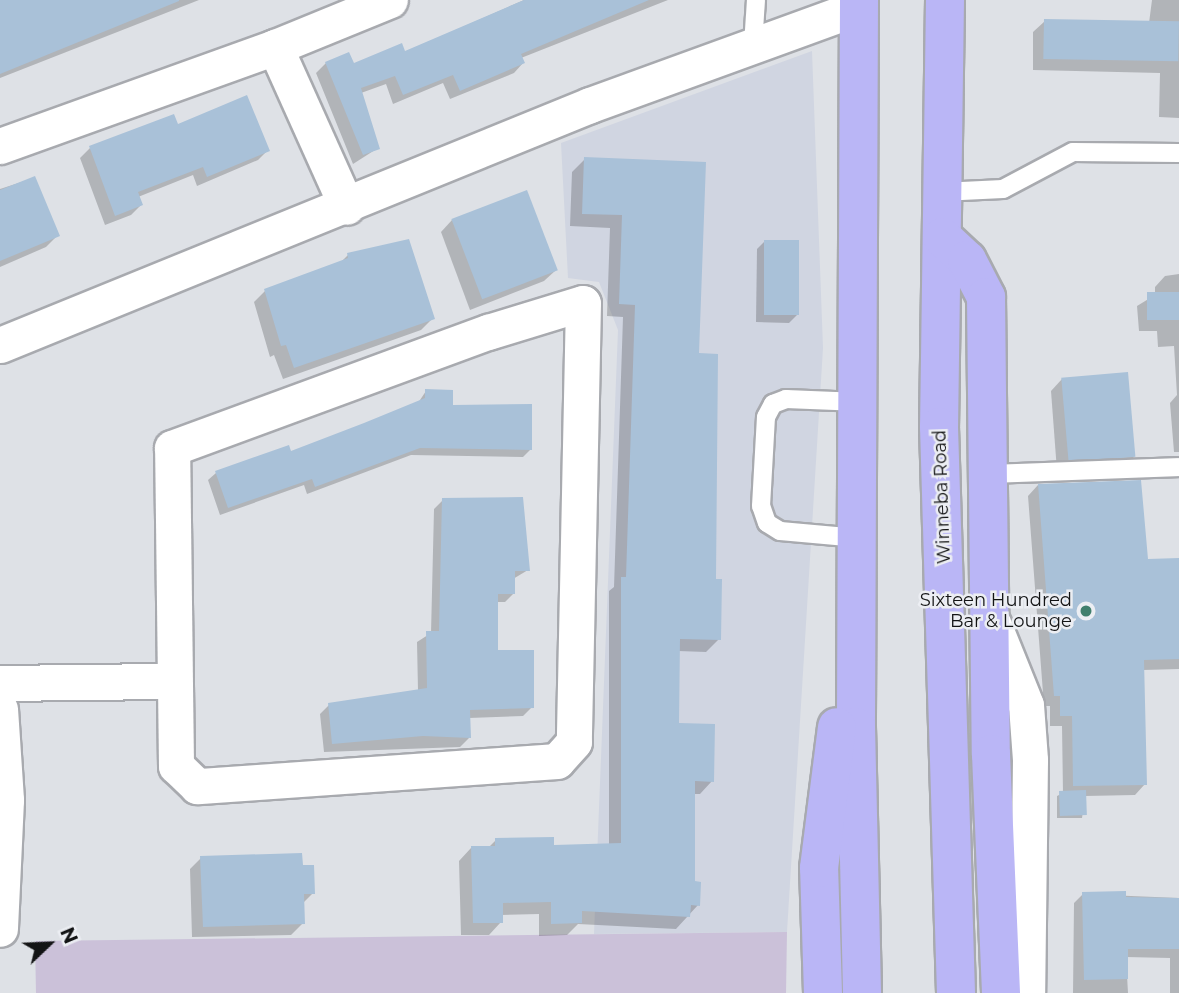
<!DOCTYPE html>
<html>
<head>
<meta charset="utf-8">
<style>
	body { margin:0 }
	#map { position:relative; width:1179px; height:993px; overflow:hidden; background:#dee1e6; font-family:Montserrat,sans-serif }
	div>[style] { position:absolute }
	.built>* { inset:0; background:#d0d5e1 }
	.green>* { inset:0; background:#cbc1d9 }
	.shadow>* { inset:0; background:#0003 }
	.building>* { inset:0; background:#a9c1d8; transform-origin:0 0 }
	.roads { filter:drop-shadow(2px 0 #a8aaaf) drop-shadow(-2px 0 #a8aaaf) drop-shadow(0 2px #a8aaaf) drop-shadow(0 -2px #a8aaaf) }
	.service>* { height:18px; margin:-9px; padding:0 9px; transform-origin:9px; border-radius:9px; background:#fff }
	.minor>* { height:35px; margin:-17.5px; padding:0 17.5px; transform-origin:17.5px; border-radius:17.5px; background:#fff }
	.trunk>* { height:38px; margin:-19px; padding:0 19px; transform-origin:19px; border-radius:19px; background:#bab6f6 }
	.dots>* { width:19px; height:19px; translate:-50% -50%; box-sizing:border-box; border:4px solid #eceef3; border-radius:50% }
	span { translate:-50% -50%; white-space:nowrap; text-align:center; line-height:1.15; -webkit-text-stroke:5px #eceef3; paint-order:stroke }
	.street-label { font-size:18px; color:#131415 }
	.poi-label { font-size:18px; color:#131415 }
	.right { translate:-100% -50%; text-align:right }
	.north { position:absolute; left:14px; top:909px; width:70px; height:70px; -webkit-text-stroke:5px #eceef3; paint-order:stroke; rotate:67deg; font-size:19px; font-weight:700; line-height:28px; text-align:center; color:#131415 }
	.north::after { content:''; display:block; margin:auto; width:24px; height:32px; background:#131415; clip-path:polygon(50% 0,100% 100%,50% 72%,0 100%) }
</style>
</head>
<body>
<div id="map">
	<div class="built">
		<div style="clip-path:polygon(812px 51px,823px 348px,787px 932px,594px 934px,618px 330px,599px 282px,568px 278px,561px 143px)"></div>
	</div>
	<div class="green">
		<div style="clip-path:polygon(787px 932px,786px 993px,36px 993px,35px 941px)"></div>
	</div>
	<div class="shadow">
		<div style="clip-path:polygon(0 0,199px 0,0 78px)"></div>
		<div style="clip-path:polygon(524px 0,668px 0,521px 58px,523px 63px,514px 73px,450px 99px,443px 83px,393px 104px,386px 84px,361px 93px,378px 148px,353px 164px,316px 73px,326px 63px,353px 65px,404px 53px)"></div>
		<div style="clip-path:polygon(1152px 0,1179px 0,1179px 118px,1159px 117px,1160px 73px,1033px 70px,1033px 32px,1045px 21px,1149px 23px)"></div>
		<div style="clip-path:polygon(173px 116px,177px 126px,268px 150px,258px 160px,197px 186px,193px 175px,138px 197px,141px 205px,131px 215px,105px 225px,80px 158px,90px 148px)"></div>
		<div style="clip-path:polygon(585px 159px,705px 164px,698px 355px,719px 639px,706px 652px,678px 651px,677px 725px,712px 781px,700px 794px,693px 794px,693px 883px,698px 905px,676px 929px,578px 924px,567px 935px,539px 936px,539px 914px,501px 915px,501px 922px,489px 935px,461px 935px,459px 861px,471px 848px,488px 848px,496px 840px,553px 847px,609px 845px,609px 591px,614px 587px,623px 317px,607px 316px,610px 228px,570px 226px,572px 172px)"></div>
		<div style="clip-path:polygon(34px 178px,58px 235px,46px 247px,0 267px,0 189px)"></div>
		<div style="clip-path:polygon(452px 220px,556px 270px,544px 281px,470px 310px,441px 232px)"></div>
		<div style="clip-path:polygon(765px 241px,797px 315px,789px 323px,756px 322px,757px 249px)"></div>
		<div style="clip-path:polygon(348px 255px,433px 318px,421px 330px,283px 379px,274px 355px,270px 357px,254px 302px,265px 291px,340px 263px)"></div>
		<div style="clip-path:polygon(1179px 274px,1179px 452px,1174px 452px,1170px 403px,1177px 395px,1174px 346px,1158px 347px,1157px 331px,1139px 331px,1137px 306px,1155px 295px,1155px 287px,1165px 276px)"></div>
		<div style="clip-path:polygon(1062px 379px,1134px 457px,1122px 468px,1057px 471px,1051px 391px)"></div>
		<div style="clip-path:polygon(426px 391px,531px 449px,523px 457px,411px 455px,307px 494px,304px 485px,220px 515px,208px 480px,216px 473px,290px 453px,418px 403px)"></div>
		<div style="clip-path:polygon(1038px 485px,1146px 561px,1179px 559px,1179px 669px,1143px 670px,1145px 784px,1135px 795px,1085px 796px,1082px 818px,1057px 818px,1057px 796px,1063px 793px,1062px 726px,1050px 726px,1050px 706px,1044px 706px,1028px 496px)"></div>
		<div style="clip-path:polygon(443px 500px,528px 570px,513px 579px,514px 593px,505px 602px,496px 602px,496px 652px,532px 707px,523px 716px,469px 718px,469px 738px,460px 747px,324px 752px,320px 714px,329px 705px,418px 691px,417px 642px,431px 633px,434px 509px)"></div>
		<div style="clip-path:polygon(201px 858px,301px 867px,313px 893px,302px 904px,303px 923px,291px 935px,192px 937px,190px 869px)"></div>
		<div style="clip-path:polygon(1083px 894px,1179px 898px,1179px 993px,1170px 993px,1170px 958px,1126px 957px,1128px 993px,1073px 993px,1074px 903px)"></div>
	</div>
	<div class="building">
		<div style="clip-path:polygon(0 0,179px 0,179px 1px,0 74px)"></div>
		<div style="clip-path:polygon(524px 0,649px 0,521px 54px,525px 63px,460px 91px,453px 75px,403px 95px,395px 76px,361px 88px,380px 149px,363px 155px,325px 62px,349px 52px,354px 63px,402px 43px,405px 51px)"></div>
		<div style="left:1044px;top:19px;width:135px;height:40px;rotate:1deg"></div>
		<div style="clip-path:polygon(247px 95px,270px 151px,207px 177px,203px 167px,138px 192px,143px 205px,115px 216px,89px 146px,174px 114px,178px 124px)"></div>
		<div style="clip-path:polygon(584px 157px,706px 162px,699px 353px,718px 354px,716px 579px,722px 579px,721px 640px,680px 639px,679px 723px,715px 724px,714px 782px,695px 781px,695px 881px,701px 882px,700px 906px,691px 905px,690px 917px,582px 911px,582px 923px,551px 924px,551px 902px,503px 903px,503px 923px,473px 923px,471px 846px,495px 846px,495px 838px,554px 837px,554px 845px,621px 843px,621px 577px,626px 577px,635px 305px,619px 304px,622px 215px,582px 214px)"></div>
		<div style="clip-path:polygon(35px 176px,60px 236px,0 261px,0 190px)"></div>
		<div style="left:527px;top:190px;width:86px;height:81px;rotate:69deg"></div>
		<div style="clip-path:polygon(409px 239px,435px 319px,294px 368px,286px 345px,281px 346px,264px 289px,348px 258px,347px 253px)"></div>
		<div style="left:764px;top:240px;width:35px;height:75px"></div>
		<div style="left:1179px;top:292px;width:28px;height:32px;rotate:90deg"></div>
		<div style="left:1128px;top:372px;width:85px;height:67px;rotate:85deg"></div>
		<div style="clip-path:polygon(425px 389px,453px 390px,453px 405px,532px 404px,532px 450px,420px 448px,315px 487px,312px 479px,228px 508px,215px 471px,289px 445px,291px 451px,364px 423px,425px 398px)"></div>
		<div style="clip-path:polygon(1141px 480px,1148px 559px,1179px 558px,1179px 659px,1144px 660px,1147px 785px,1073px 786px,1072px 716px,1060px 716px,1060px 696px,1054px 696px,1038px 484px)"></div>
		<div style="clip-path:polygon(523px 497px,530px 571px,515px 571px,515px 594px,498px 594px,498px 650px,534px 650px,534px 708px,470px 710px,471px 738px,423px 736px,332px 744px,328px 703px,427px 688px,426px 631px,439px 631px,442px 498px)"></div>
		<div style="left:1086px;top:790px;width:25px;height:27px;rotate:88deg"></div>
		<div style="clip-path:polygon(302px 853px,303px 865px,314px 865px,315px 894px,304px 894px,305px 924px,203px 927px,200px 856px)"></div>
		<div style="clip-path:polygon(1126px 891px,1126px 897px,1179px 898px,1179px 949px,1128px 949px,1128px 979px,1084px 980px,1082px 892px)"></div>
	</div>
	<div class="roads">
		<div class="service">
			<div style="left:753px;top:45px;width:45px;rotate:-86.2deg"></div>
			<div style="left:941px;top:192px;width:62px;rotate:-2.8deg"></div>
			<div style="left:1003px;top:189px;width:79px;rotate:-27.9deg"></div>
			<div style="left:1073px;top:152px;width:106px;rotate:0.5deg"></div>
			<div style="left:992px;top:474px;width:187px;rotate:-2.1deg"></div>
			<div style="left:858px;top:538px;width:78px;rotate:-174.9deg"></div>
			<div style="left:780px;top:531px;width:15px;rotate:-148deg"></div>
			<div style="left:767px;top:523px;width:18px;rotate:-109deg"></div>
			<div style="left:761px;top:506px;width:89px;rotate:-86.8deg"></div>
			<div style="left:766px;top:417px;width:15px;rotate:-62deg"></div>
			<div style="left:773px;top:404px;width:14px;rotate:-21deg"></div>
			<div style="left:786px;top:399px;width:74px;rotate:2.3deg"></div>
		</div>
		<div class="minor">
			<div style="left:275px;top:47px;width:175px;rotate:65.8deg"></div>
			<div style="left:0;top:146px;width:292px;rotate:-19.8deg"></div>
			<div style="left:275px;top:47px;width:124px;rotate:-22.2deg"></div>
			<div style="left:583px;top:303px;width:439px;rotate:91.2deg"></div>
			<div style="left:574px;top:742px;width:25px;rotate:132deg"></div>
			<div style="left:557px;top:761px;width:361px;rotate:176deg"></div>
			<div style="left:197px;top:786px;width:29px;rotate:-136deg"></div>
			<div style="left:176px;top:766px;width:318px;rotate:-90.7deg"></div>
			<div style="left:172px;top:448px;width:337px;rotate:-20.2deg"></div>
			<div style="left:488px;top:332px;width:99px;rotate:-17deg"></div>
			<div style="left:0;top:345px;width:637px;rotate:-22.14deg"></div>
			<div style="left:590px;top:105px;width:286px;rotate:-20deg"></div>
			<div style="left:993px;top:623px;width:88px;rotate:68.1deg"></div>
			<div style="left:1026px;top:705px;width:55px;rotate:85.8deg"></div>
			<div style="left:1030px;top:760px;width:233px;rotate:90.7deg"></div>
			<div style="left:0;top:683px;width:171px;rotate:-0.7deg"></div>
			<div style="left:0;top:709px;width:91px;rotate:86.2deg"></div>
			<div style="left:6px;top:800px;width:129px;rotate:92.7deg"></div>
		</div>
		<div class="trunk">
			<div style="left:859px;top:0;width:727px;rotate:90.24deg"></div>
			<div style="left:856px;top:727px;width:266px;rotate:88.7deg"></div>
			<div style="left:945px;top:0;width:427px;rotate:90.8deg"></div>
			<div style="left:939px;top:427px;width:566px;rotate:88.28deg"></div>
			<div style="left:942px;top:237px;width:34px;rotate:43deg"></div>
			<div style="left:967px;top:260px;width:42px;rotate:62.8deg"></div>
			<div style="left:986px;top:297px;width:457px;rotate:89.4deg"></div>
			<div style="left:991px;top:754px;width:239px;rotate:87.6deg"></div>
			<div style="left:823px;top:993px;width:125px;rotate:-91.8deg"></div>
			<div style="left:819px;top:868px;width:142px;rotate:-82.7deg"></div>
		</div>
	</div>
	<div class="dots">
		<div style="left:1086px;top:611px;background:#407f6d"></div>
	</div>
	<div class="street-label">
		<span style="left:942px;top:497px;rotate:-92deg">Winneba Road</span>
	</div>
	<div class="poi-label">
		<span class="right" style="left:1072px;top:611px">Sixteen Hundred<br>Bar &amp; Lounge</span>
	</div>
	<div class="north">N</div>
</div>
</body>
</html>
